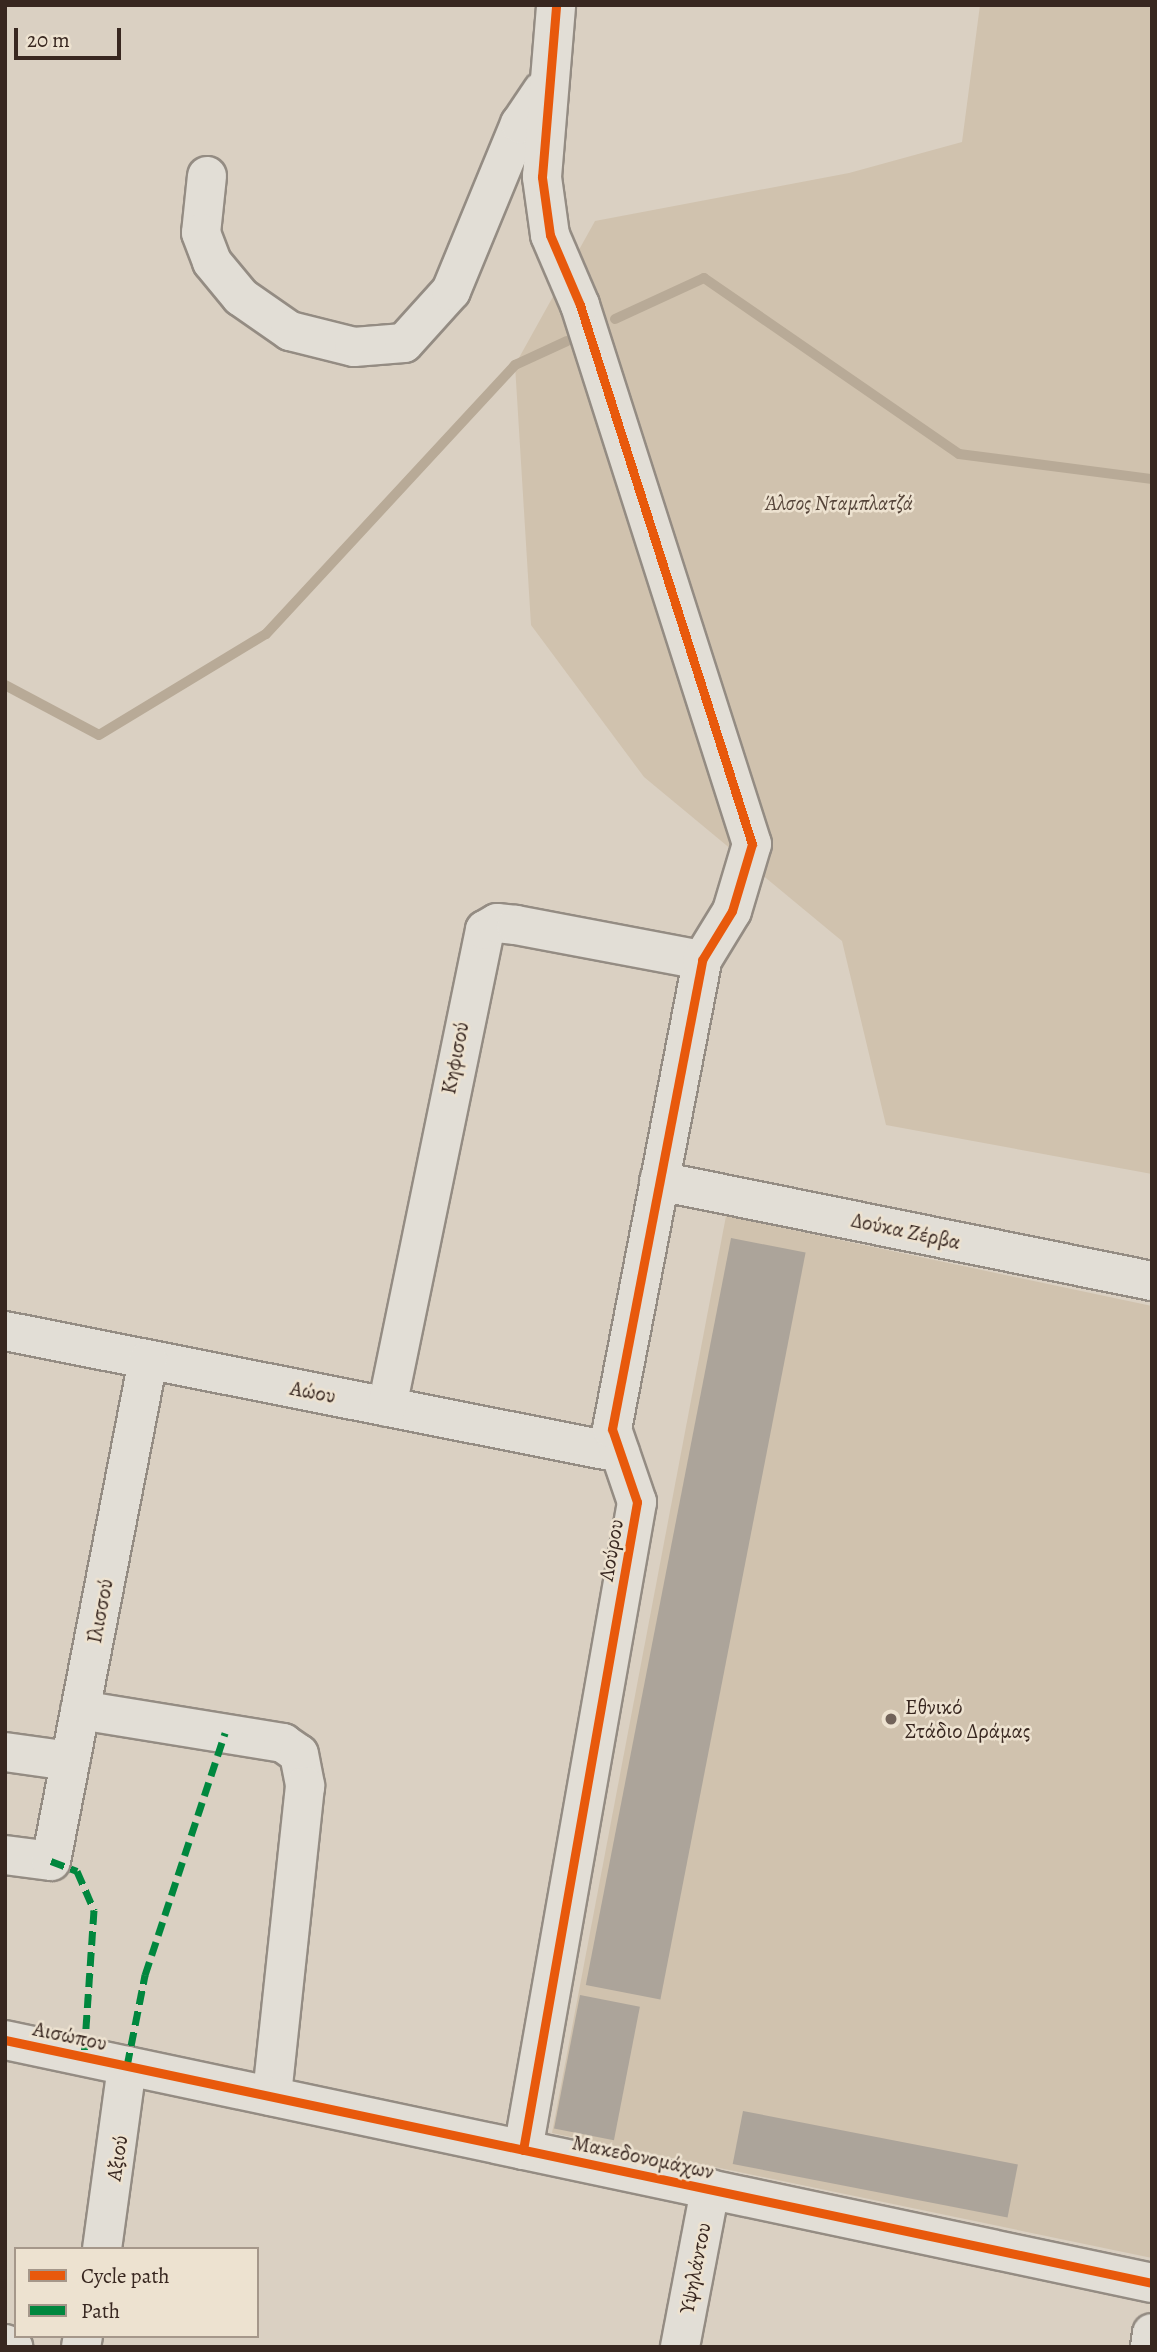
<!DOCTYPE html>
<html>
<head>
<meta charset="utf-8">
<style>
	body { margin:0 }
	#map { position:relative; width:1157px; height:2352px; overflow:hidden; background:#dad0c2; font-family:Alegreya,serif }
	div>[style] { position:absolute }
	.green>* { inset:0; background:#d0c2ae }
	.stream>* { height:10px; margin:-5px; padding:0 5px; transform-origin:5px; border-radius:5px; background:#b8aa97 }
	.building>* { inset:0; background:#aca49a; transform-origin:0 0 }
	.roads { filter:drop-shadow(2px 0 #948c83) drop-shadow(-2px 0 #948c83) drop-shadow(0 2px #948c83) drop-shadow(0 -2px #948c83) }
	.minor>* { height:38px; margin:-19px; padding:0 19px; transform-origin:19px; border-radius:19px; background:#e2ded6 }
	.quiet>* { height:7px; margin-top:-3.5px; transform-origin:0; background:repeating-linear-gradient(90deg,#00873e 0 14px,transparent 0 21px) }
	.cycleway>* { height:9px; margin:-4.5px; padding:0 4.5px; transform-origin:4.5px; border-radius:4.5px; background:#e8590c }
	.dots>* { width:19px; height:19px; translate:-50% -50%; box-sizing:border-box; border:4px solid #ede2d0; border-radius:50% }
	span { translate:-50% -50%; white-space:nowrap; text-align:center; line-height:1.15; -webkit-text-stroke:5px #ede2d0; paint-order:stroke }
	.park-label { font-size:21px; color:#554439; font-style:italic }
	.street-label { font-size:21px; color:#382720 }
	.poi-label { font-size:21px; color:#382720 }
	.left { translate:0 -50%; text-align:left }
	.frame { position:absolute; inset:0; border:7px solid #382720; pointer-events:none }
	.legend { position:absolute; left:14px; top:2247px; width:245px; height:91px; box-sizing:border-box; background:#ede2d0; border:2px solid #a5978a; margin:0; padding:9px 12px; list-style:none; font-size:21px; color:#382720 }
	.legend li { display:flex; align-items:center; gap:14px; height:35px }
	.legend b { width:35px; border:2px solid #a5978a }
	.scale { position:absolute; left:14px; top:28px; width:107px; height:32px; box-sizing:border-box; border:4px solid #382720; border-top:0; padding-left:9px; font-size:21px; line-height:24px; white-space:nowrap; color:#382720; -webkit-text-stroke:5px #ede2d0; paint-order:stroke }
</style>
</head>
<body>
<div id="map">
	<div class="green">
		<div style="clip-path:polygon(980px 5px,1152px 5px,1152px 1174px,886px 1125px,842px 941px,644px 777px,531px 625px,515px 365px,595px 221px,849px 173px,962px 142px)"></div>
		<div style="clip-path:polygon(726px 1216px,1152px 1306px,1152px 2258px,552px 2133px)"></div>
	</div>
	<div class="stream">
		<div style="left:615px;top:319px;width:98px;rotate:-24.7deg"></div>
		<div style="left:704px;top:278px;width:310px;rotate:34.6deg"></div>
		<div style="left:959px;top:454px;width:195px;rotate:7.4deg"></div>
		<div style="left:5px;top:685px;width:106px;rotate:28deg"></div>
		<div style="left:99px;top:735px;width:195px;rotate:-31.2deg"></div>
		<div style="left:266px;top:634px;width:367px;rotate:-47.2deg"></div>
		<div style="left:515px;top:365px;width:57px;rotate:-24.8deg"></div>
	</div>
	<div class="building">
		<div style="left:731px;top:1238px;width:76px;height:761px;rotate:11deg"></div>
		<div style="left:580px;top:1995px;width:61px;height:136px;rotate:11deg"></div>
		<div style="left:743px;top:2111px;width:280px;height:54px;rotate:11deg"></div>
	</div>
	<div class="roads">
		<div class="minor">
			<div style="left:207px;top:176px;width:57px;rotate:96deg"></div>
			<div style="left:201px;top:233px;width:31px;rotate:69deg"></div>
			<div style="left:212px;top:262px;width:45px;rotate:50.4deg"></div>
			<div style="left:241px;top:297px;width:60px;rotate:34.8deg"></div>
			<div style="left:290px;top:331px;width:66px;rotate:14deg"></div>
			<div style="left:354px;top:347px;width:50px;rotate:-4.6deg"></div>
			<div style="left:404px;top:343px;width:70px;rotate:-47.9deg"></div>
			<div style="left:451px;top:291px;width:181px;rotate:-67.6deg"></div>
			<div style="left:520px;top:124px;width:40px;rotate:-56deg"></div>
			<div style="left:659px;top:1181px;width:503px;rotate:11.47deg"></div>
			<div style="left:5px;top:1331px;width:627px;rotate:11.22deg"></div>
			<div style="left:387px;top:1407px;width:487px;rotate:-78.4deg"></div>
			<div style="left:485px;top:930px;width:14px;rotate:-30deg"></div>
			<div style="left:497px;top:923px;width:19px;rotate:6deg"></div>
			<div style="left:516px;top:925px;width:189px;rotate:10.7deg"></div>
			<div style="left:80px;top:1710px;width:206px;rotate:9.2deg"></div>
			<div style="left:283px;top:1743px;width:19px;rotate:35deg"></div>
			<div style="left:299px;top:1754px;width:33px;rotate:79deg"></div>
			<div style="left:305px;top:1786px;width:312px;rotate:96.1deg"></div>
			<div style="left:5px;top:1752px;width:66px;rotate:7.9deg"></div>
			<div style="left:5px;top:1855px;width:46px;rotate:7.4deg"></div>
			<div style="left:51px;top:1861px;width:510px;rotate:-79.04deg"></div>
			<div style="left:5px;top:2040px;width:1172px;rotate:11.96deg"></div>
			<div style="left:523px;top:2150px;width:658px;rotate:-80.02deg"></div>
			<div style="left:637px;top:1502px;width:77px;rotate:-108.9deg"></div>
			<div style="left:612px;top:1429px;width:478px;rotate:-79.1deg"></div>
			<div style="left:702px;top:960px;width:57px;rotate:-58.5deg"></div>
			<div style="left:732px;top:911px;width:70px;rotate:-73.4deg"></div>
			<div style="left:752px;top:844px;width:566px;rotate:-107.7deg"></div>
			<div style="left:580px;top:305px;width:76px;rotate:-113.2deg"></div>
			<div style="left:550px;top:235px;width:59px;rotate:-97.9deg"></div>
			<div style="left:542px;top:177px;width:173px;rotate:-85.3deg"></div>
			<div style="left:102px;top:2249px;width:185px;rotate:-82.2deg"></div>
			<div style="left:5px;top:2344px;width:9px;rotate:21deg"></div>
			<div style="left:81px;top:2347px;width:11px;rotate:-80deg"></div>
			<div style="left:680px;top:2347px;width:161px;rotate:-79.2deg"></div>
			<div style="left:1150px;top:2347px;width:14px;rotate:-82deg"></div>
		</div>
	</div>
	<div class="quiet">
		<div style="left:51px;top:1861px;width:28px;rotate:21deg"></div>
		<div style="left:77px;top:1871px;width:43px;rotate:66.4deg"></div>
		<div style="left:94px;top:1910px;width:147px;rotate:93.9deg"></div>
		<div style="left:127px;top:2066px;width:93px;rotate:-78.8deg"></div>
		<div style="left:145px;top:1975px;width:255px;rotate:-71.7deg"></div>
	</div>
	<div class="cycleway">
		<div style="left:5px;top:2040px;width:1172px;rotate:11.96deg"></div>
		<div style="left:523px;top:2150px;width:658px;rotate:-80.02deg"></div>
		<div style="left:637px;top:1502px;width:77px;rotate:-108.9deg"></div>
		<div style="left:612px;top:1429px;width:478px;rotate:-79.1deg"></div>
		<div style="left:702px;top:960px;width:57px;rotate:-58.5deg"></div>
		<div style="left:732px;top:911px;width:70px;rotate:-73.4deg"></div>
		<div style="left:752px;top:844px;width:566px;rotate:-107.7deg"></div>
		<div style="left:580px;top:305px;width:76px;rotate:-113.2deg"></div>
		<div style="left:550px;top:235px;width:59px;rotate:-97.9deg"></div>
		<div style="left:542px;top:177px;width:173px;rotate:-85.3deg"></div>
	</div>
	<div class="dots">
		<div style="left:891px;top:1719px;background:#716259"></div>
	</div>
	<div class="park-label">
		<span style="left:838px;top:503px">Άλσος Νταμπλατζά</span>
	</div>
	<div class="street-label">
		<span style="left:455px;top:1058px;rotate:-79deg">Κηφισού</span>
		<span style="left:906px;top:1231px;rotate:12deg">Δούκα Ζέρβα</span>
		<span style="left:313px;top:1392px;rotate:11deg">Αώου</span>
		<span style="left:611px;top:1550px;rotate:-80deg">Λούρου</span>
		<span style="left:100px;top:1611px;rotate:-79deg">Ιλισσού</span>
		<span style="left:70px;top:2036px;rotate:12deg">Αισώπου</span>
		<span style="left:643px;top:2157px;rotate:12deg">Μακεδονομάχων</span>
		<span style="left:117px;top:2158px;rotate:-81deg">Αξιού</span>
		<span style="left:695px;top:2268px;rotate:-79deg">Υψηλάντου</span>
	</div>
	<div class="poi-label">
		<span class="left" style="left:905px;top:1719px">Εθνικό<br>Στάδιο Δράμας</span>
	</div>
	<div class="frame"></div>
	<ul class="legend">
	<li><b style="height:9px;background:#e8590c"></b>Cycle path</li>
	<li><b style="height:9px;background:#00873e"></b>Path</li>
	</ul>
	<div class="scale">20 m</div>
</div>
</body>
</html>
